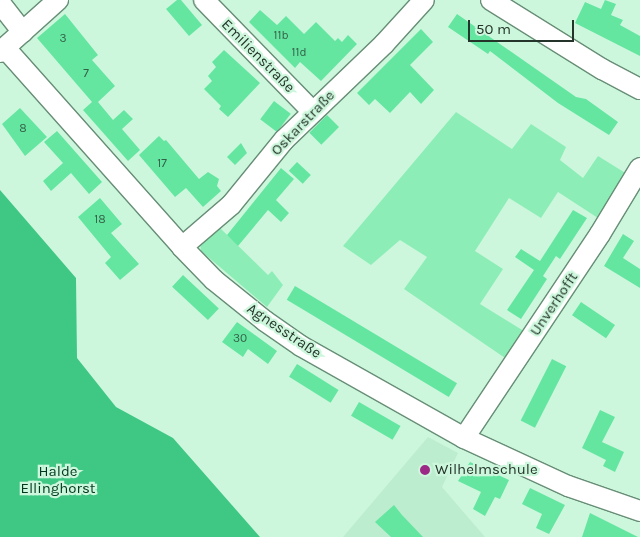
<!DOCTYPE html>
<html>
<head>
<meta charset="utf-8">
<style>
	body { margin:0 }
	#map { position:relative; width:640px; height:537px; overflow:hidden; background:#cdf7dc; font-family:Karla,sans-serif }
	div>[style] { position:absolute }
	.built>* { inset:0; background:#bcedce }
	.green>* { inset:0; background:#8ceeb6 }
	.forest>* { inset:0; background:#3fc784 }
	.building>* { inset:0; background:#64e6a1; transform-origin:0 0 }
	.roads { filter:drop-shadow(1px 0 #678e76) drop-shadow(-1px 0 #678e76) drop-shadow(0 1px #678e76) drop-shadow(0 -1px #678e76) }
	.minor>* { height:20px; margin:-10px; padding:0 10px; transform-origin:10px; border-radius:10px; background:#fff }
	.dots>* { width:14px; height:14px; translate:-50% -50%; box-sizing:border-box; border:2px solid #cdf7dc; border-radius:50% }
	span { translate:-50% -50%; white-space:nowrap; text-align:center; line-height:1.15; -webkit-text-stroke:4.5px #cdf7dc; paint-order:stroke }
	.number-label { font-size:12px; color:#346048 }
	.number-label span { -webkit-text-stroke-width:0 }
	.street-label { font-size:15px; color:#24342a }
	.poi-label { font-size:15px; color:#24342a }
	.left { translate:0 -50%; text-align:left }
	.park-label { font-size:15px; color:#00381f }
	.scale { position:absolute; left:468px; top:20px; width:106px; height:22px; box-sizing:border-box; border:2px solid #24342a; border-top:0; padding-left:6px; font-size:15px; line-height:18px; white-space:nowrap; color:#24342a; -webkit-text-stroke:4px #cdf7dc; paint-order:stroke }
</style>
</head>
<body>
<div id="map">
	<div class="built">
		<div style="clip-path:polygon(428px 437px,458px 453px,442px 487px,485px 537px,343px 537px)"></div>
	</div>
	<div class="green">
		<div style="clip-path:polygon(456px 112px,512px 149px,531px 124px,566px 147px,560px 160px,583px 178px,598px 156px,627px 174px,601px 220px,558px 192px,541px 218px,509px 198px,475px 251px,503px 269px,480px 304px,527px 333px,508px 360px,404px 289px,427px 257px,400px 240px,371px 265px,343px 246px)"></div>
		<div style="clip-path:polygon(219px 227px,268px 275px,272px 271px,283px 285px,267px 307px,201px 251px,200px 243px)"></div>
	</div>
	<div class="forest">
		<div style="clip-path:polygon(0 190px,76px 278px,77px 358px,116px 407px,173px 438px,260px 537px,0 537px)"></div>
	</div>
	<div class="building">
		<div style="clip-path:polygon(177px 0,181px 0,202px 25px,189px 36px,166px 9px)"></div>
		<div style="clip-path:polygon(605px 0,616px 4px,611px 15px,623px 20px,620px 25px,640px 36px,640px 56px,575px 23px,585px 2px,601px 9px)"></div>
		<div style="clip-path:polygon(260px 10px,277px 25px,286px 16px,304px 34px,316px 22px,335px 41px,338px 38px,342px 42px,348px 35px,357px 44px,321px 81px,300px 62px,295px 68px,249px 22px)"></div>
		<div style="clip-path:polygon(65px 14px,98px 55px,92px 60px,115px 86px,98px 102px,113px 120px,124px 110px,133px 119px,122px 129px,140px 150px,128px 161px,83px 110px,92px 102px,37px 38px)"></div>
		<div style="clip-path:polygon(457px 14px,576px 97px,586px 99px,618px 122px,609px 135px,558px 103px,490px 51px,488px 54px,448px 27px)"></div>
		<div style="clip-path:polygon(421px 29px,433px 42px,410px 65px,434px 90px,421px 104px,410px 92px,390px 113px,375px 99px,369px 105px,357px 93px)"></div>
		<div style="clip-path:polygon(224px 50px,260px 83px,228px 117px,219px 109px,221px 106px,204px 89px,212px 81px,208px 76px,216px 67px,212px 62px)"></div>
		<div style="left:274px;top:101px;width:21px;height:23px;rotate:37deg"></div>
		<div style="clip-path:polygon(20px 108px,47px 137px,25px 156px,2px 124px)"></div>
		<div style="left:327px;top:115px;width:17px;height:25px;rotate:45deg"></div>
		<div style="clip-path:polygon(57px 131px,102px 182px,89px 194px,71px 173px,51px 191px,43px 181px,63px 163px,44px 142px)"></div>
		<div style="clip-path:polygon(159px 136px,164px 141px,166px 140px,199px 179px,208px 172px,219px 179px,217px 186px,221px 191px,203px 207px,186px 188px,175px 197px,139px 155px)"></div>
		<div style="clip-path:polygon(241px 143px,247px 153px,235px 165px,227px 157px)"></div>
		<div style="left:297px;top:162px;width:19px;height:12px;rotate:43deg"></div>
		<div style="clip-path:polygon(281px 168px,294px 179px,276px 200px,289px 213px,281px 222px,268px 210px,238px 246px,227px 235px)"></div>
		<div style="clip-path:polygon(100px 198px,122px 224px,111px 233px,139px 264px,120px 280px,105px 263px,111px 257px,78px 217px)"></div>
		<div style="clip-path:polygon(573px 210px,587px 218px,560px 259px,556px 256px,543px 276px,547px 279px,521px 319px,507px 310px,534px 270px,515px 257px,521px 249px,540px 261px)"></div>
		<div style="clip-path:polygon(623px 234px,634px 241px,623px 258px,640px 269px,640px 288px,604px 266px)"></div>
		<div style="left:183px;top:275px;width:49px;height:16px;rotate:43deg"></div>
		<div style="left:295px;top:286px;width:189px;height:16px;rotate:31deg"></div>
		<div style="left:581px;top:302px;width:41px;height:16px;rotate:34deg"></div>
		<div style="clip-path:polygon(237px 322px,277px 351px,268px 364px,248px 349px,243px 357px,222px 342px)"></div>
		<div style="left:552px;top:359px;width:16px;height:69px;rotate:27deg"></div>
		<div style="left:297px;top:364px;width:49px;height:15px;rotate:32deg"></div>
		<div style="left:359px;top:402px;width:48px;height:16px;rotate:30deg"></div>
		<div style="clip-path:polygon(600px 410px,615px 417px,602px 442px,624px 452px,615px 472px,603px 466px,606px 460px,582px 448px)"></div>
		<div style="clip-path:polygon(470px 462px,509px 480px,500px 499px,495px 497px,485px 516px,473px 509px,481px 492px,458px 481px)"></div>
		<div style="clip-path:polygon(530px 488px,565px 505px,549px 534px,536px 528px,542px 514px,522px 504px)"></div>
		<div style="clip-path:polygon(394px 505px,402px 515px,423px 537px,391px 537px,375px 522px)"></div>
		<div style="clip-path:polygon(590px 513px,638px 537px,582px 537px)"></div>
	</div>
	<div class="roads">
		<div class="minor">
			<div style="left:204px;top:0;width:155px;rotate:45.8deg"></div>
			<div style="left:491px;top:0;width:131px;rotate:31.9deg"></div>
			<div style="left:602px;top:69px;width:43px;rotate:27.8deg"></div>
			<div style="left:0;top:3px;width:37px;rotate:52deg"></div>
			<div style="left:5px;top:48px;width:266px;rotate:48.3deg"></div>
			<div style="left:182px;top:247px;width:46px;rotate:45.9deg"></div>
			<div style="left:214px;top:280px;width:65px;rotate:38.8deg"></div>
			<div style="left:265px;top:321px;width:44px;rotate:34.8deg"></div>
			<div style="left:301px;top:346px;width:187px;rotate:29.4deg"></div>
			<div style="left:464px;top:438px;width:115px;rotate:24.8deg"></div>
			<div style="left:568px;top:486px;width:76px;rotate:19.1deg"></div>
			<div style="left:0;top:52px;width:78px;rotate:-41.9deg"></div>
			<div style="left:182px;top:247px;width:65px;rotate:-40.6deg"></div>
			<div style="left:231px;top:205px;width:84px;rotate:-50.8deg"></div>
			<div style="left:284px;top:140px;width:139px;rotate:-43.8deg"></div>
			<div style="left:384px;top:44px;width:59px;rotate:-47.7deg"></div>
			<div style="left:464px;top:438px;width:245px;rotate:-56.3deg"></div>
			<div style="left:600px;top:234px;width:77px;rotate:-58.8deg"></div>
		</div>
	</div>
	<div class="dots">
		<div style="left:425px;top:470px;background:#9c2985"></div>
	</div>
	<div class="number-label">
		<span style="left:281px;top:36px">11b</span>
		<span style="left:63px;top:39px">3</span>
		<span style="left:299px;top:53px">11d</span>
		<span style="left:86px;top:74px">7</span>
		<span style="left:23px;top:129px">8</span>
		<span style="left:162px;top:164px">17</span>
		<span style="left:100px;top:220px">18</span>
		<span style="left:240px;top:339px">30</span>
	</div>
	<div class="street-label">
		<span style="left:258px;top:56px;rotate:45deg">Emilienstraße</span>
		<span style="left:303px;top:123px;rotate:-46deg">Oskarstraße</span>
		<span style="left:554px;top:304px;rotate:-56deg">Unverhofft</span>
		<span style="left:284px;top:331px;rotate:34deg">Agnesstraße</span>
	</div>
	<div class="poi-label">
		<span class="left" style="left:435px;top:470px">Wilhelmschule</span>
	</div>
	<div class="park-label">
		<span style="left:58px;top:480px">Halde<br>Ellinghorst</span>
	</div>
	<div class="scale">50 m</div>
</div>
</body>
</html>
